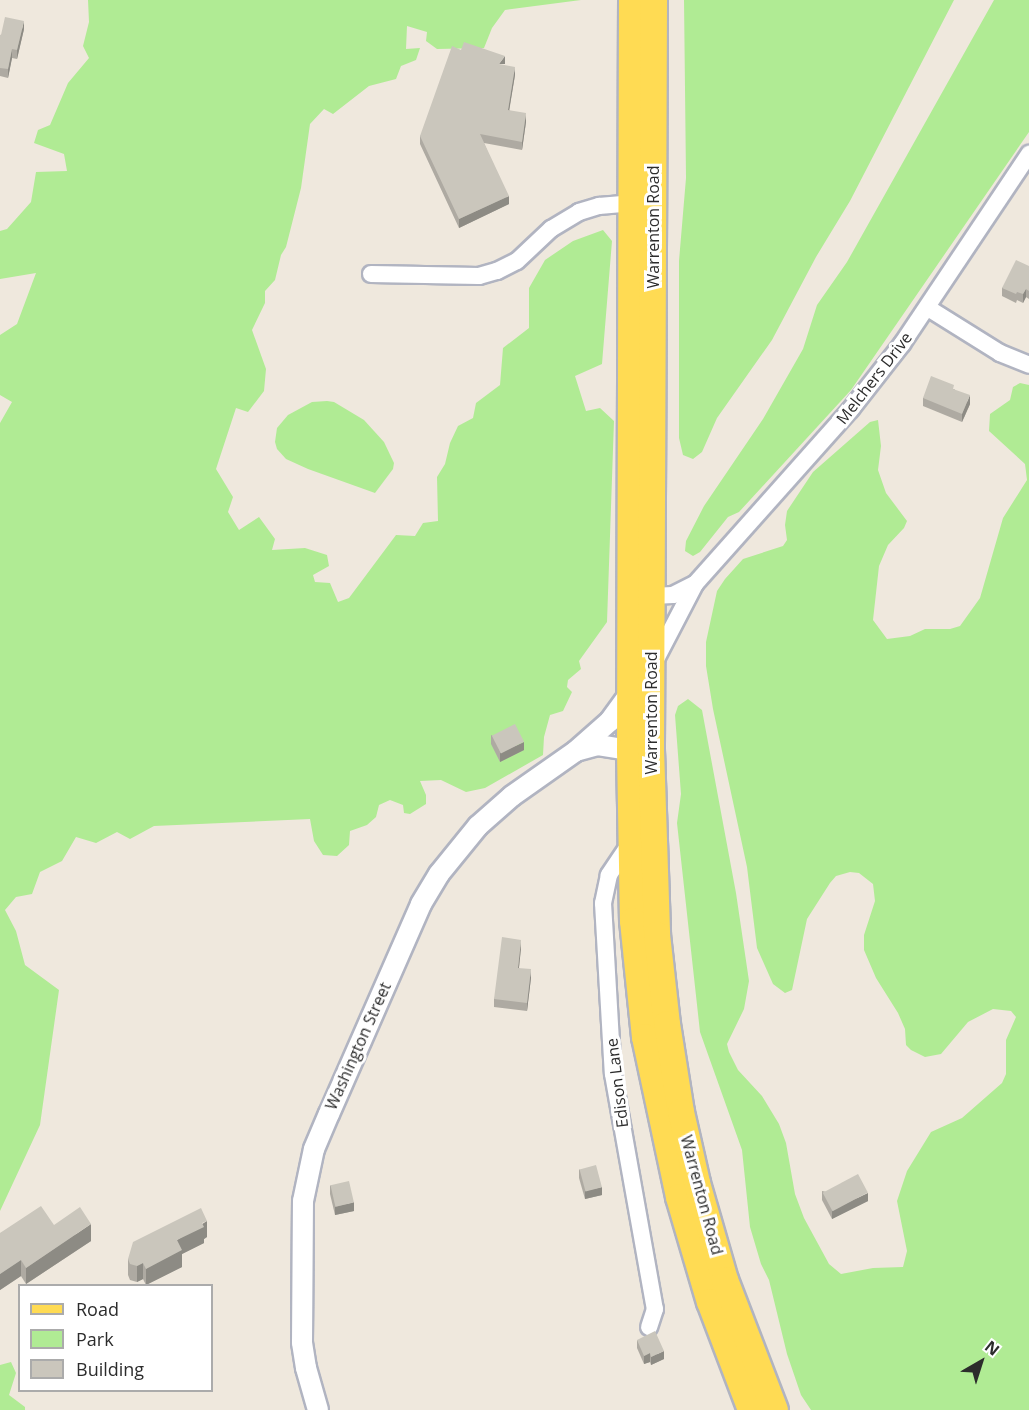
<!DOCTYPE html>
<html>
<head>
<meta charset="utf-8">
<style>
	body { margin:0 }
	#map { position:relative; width:1029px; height:1410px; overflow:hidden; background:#efe8dd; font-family:"Open Sans",sans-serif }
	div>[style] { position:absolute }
	.green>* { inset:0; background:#b0eb94 }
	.roads { filter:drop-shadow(2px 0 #b1b4c1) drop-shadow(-2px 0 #b1b4c1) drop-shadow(0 2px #b1b4c1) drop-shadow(0 -2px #b1b4c1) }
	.minor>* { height:16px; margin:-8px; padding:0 8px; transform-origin:8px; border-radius:8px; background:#fff }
	.tertiary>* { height:20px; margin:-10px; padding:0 10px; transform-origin:10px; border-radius:10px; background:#fff }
	.primary>* { height:26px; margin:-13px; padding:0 13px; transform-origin:13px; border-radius:13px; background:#ffdb53 }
	.wall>* { inset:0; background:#aeaaa2 }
	.shaded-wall>* { inset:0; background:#8d8b84 }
	.building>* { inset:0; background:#cac6bc; transform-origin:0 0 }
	span { translate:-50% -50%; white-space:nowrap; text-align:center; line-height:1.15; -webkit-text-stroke:6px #fff; paint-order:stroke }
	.street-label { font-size:16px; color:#2c2c2c }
	.legend { position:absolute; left:18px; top:1284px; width:195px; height:108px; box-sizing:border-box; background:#fff; border:2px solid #ababab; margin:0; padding:8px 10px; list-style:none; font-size:18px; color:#2c2c2c }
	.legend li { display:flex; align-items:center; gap:12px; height:30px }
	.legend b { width:30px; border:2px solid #ababab }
	.north { position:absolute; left:951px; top:1332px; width:60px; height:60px; -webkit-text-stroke:4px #fff; paint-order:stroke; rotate:39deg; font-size:16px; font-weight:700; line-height:24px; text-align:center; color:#2c2c2c }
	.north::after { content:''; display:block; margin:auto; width:21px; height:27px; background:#2c2c2c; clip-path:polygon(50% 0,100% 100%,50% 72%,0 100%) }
</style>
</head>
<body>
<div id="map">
	<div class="green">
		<div style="clip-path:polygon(88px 0,581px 0,505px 10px,492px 28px,484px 48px,437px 49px,426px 41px,427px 32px,407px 26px,406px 49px,420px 48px,416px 60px,401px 66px,396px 79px,369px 86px,333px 114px,324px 109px,310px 124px,301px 188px,286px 247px,281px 255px,275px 280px,265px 291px,265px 303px,252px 330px,266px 369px,264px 391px,248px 412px,236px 408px,216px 469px,233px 497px,228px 512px,239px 530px,259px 517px,275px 539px,272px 550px,305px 548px,327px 555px,329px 566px,313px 575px,315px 582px,330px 583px,338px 602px,349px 598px,396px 535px,415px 536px,423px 523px,438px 521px,437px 477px,445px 464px,450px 443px,458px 426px,473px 418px,476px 403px,500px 385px,503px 348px,529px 328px,529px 288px,545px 260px,573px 241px,603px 230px,612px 241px,602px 364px,575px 376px,586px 411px,600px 408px,614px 421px,607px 622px,579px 661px,581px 669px,568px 680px,567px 687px,572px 692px,563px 711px,550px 715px,544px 737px,543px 755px,485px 788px,466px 792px,441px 780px,420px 781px,426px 795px,426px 804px,410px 814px,404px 813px,403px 805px,390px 800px,379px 805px,376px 817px,367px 825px,350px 831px,349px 845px,337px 856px,323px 855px,314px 841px,310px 819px,154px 826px,130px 839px,117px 832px,96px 843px,76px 837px,62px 861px,40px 872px,32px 894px,16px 897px,5px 910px,16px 931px,25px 965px,59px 990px,40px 1125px,0 1211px,0 423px,12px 402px,0 395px,0 335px,17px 324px,36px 273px,0 279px,0 231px,7px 229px,31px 202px,36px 172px,67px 171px,64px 154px,34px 143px,38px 130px,50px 125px,68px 83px,89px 58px,83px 46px,89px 22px)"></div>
		<div style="clip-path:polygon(684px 0,954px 0,850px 201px,816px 257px,772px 340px,717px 418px,702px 452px,693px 459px,683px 455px,679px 438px,679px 261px,686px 178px)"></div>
		<div style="clip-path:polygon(994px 0,1029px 0,1029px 132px,851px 390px,739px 512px,728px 517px,700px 552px,693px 556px,685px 551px,686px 541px,704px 506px,763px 419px,803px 349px,817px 305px,847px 262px)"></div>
		<div style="clip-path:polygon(1020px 383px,1029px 385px,1029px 1410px,811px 1410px,801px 1395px,787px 1354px,769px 1280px,761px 1264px,750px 1227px,742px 1150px,700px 1032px,677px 823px,681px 794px,675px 715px,678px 706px,688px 699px,702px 710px,736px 893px,749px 981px,744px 1009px,727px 1044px,729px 1052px,738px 1070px,762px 1096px,779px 1124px,786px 1143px,795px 1194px,804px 1218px,829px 1264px,841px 1274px,873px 1268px,903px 1267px,907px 1251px,897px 1201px,907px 1171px,931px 1132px,962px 1118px,1002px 1083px,1006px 1074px,1006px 1040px,1016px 1017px,1011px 1011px,993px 1009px,968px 1022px,941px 1054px,925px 1057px,911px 1050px,906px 1045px,905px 1029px,898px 1013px,876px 978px,864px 950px,864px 935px,875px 901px,873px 884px,859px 873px,850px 872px,836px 876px,830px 883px,807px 919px,792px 990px,785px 993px,773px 984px,757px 948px,747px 867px,713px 709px,706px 666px,706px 642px,717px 591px,725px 579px,743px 559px,783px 546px,787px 540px,785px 525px,787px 511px,813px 472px,870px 422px,878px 420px,881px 446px,878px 470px,886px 493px,907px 521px,904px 528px,888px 545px,879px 566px,873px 620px,887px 639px,910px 636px,925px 629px,950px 629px,960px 626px,980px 598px,1003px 518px,1027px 480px,1025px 464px,989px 431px,990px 414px,1010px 400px,1013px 387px)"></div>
		<div style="clip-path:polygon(327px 401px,334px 402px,364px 420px,384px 442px,394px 463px,393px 469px,375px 493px,308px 469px,286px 459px,277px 449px,275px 442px,277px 428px,288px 415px,312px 402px)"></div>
		<div style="clip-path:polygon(11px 1362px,16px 1373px,9px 1395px,25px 1407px,25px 1410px,0 1410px,0 1365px)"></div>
	</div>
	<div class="roads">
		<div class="minor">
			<div style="left:371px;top:274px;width:108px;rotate:1.1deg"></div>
			<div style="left:479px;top:276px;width:19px;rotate:-16deg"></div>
			<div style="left:497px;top:271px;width:22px;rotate:-27deg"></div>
			<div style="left:517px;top:261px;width:47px;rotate:-43.3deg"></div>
			<div style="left:551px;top:229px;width:33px;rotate:-31deg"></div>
			<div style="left:579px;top:212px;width:21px;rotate:-17deg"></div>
			<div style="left:599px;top:206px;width:32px;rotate:-5deg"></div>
			<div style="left:928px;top:308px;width:85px;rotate:32deg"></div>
			<div style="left:1000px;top:353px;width:31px;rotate:22deg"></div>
			<div style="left:652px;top:596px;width:21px;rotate:-3deg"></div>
			<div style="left:673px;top:595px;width:25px;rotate:-27deg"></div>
			<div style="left:655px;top:661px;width:87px;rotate:-62.5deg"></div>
			<div style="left:695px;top:584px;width:234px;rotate:-48.3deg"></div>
			<div style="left:851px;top:409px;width:83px;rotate:-51.9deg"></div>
			<div style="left:902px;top:344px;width:229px;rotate:-56.2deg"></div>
			<div style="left:631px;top:842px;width:40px;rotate:124deg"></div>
			<div style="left:609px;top:875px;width:29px;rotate:102deg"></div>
			<div style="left:603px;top:903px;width:171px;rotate:86.7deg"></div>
			<div style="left:613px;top:1074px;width:239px;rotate:79.9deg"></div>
			<div style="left:655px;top:1309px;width:19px;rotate:108deg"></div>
		</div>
		<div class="tertiary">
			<div style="left:579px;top:750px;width:20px;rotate:-15deg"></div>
			<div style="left:598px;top:745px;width:32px;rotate:9deg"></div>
			<div style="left:318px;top:1410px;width:44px;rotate:-105.9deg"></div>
			<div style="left:306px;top:1368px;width:26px;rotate:-99deg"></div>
			<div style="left:302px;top:1342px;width:141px;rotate:-89.6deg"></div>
			<div style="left:303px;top:1201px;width:53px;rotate:-78.1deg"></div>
			<div style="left:314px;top:1149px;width:38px;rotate:-67deg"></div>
			<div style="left:329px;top:1114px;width:229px;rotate:-66.3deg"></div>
			<div style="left:421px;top:904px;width:35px;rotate:-59deg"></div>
			<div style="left:439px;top:874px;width:62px;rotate:-50.9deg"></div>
			<div style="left:478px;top:826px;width:45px;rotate:-41.4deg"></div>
			<div style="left:512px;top:796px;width:78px;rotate:-35.1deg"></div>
			<div style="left:576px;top:751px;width:45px;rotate:-41.4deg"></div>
			<div style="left:610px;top:721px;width:34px;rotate:-54deg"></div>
		</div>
		<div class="primary">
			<div style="left:632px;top:0;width:750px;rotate:90.15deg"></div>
			<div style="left:630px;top:750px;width:171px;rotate:89deg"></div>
			<div style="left:633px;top:921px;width:117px;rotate:84.1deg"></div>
			<div style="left:645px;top:1037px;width:164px;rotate:78deg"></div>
			<div style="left:679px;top:1197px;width:109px;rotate:73.6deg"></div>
			<div style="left:710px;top:1302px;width:116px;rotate:69.2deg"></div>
			<div style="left:654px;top:0;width:750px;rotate:90.23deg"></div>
			<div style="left:651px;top:750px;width:185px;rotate:88.1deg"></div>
			<div style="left:657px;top:935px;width:90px;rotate:83.6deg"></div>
			<div style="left:667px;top:1024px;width:89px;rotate:81deg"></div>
			<div style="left:681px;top:1112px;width:73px;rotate:77.3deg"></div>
			<div style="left:697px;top:1183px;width:101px;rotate:73.9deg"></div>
			<div style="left:725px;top:1280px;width:139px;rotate:69deg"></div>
		</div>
	</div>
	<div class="wall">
		<div style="clip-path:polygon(24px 29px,17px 59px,12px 58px,8px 78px,0 76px,0 35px)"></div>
		<div style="clip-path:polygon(504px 65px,515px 75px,509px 110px,526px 122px,522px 150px,484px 143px,509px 204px,459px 228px,420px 144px,420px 136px)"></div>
		<div style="clip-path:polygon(1029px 266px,1029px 299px,1026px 297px,1023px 303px,1017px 300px,1016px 303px,1002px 296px,1002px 288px)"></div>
		<div style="clip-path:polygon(954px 389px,970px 404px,962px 422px,923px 406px,923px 398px)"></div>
		<div style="clip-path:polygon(491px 735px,524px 750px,500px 762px,491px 744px)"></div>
		<div style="clip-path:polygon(521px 948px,519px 968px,531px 978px,527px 1011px,494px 1007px,494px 999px)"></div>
		<div style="clip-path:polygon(579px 1169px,602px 1195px,585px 1199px,579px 1178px)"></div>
		<div style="clip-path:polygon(330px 1185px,354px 1211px,335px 1215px,330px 1194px)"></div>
		<div style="clip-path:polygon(822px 1191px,868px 1201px,832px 1219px,822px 1200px)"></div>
		<div style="clip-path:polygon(54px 1225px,91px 1241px,26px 1284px,21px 1276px,0 1290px,0 1233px)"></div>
		<div style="clip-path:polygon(207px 1237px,204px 1239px,204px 1243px,182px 1254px,182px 1267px,146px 1285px,143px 1279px,137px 1282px,130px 1280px,128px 1275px,128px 1259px)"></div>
		<div style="clip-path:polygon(637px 1340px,664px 1359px,651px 1365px,650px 1362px,644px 1364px,637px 1348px)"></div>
	</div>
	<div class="shaded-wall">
		<div style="clip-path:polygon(24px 21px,24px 29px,17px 59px,17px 50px)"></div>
		<div style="clip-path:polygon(12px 49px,12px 58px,8px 78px,8px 69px)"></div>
		<div style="clip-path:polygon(505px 56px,505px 64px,499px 64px)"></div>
		<div style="clip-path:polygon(515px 67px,515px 75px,508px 118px,508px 110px)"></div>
		<div style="clip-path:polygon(526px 113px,526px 122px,522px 150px,522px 142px)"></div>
		<div style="clip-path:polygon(509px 196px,509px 204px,459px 228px,459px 219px)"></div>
		<div style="clip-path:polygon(1026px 289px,1026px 297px,1023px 303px,1023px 294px)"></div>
		<div style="clip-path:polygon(970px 395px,970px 404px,962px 422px,962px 414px)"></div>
		<div style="clip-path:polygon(524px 742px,524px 750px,500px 762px,500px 753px)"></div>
		<div style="clip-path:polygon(521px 940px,521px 948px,518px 976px,518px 968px)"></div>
		<div style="clip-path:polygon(531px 969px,531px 978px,527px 1011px,527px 1003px)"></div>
		<div style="clip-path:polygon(602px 1187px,602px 1195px,585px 1199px,585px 1191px)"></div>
		<div style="clip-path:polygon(868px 1193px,868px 1201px,832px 1219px,832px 1210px)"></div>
		<div style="clip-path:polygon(354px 1202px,354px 1211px,335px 1215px,335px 1207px)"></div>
		<div style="clip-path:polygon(207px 1221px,207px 1237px,204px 1239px,204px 1243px,182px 1254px,182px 1267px,146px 1285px,146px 1269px,177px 1240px)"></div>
		<div style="clip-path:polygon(91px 1224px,91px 1241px,26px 1284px,26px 1268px)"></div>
		<div style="clip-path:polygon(21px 1260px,21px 1276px,0 1290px,0 1274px)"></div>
		<div style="clip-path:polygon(143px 1263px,143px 1279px,137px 1282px,137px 1266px)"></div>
		<div style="clip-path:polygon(664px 1351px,664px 1359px,651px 1365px,651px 1357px)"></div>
		<div style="clip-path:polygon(650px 1353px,650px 1362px,644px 1364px,644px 1356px)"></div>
	</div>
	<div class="building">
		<div style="clip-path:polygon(5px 17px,24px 21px,17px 50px,12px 49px,8px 69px,0 68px,0 35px,1px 35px)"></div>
		<div style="clip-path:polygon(464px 42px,505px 56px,499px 64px,515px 67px,508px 110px,526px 113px,522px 142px,480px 134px,509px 196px,459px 219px,420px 136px,452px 46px,461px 50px)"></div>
		<div style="clip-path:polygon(1016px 260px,1029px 266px,1029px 291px,1026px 289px,1023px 294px,1017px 292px,1016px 294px,1002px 288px)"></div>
		<div style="clip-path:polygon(931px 376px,954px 385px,953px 389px,970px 395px,962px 414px,923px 398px)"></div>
		<div style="left:515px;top:724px;width:20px;height:26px;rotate:63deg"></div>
		<div style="clip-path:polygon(502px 937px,521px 940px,518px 968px,531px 969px,527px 1003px,494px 999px)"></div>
		<div style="left:596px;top:1165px;width:23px;height:17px;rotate:75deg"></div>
		<div style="left:858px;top:1174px;width:21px;height:40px;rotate:62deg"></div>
		<div style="left:349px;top:1181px;width:22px;height:19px;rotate:77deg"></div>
		<div style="clip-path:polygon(41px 1206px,54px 1225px,80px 1207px,91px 1224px,26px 1268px,21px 1260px,0 1274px,0 1233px)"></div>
		<div style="clip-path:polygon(201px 1208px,207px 1221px,202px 1223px,204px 1227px,177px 1240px,182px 1250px,146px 1269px,143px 1263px,137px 1266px,130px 1264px,128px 1259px,133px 1242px)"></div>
		<div style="clip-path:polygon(655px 1331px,664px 1351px,651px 1357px,650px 1353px,644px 1356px,637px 1340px)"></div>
	</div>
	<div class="street-label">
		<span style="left:653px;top:227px;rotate:-90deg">Warrenton Road</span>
		<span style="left:874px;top:378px;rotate:-52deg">Melchers Drive</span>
		<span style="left:651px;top:713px;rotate:-90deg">Warrenton Road</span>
		<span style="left:358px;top:1046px;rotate:-66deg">Washington Street</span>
		<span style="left:617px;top:1083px;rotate:-97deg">Edison Lane</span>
		<span style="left:702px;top:1195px;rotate:75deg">Warrenton Road</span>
	</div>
	<ul class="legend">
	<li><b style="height:8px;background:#ffdb53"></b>Road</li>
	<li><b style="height:16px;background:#b0eb94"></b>Park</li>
	<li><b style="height:16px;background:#cac6bc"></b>Building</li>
	</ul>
	<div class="north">N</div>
</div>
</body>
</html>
